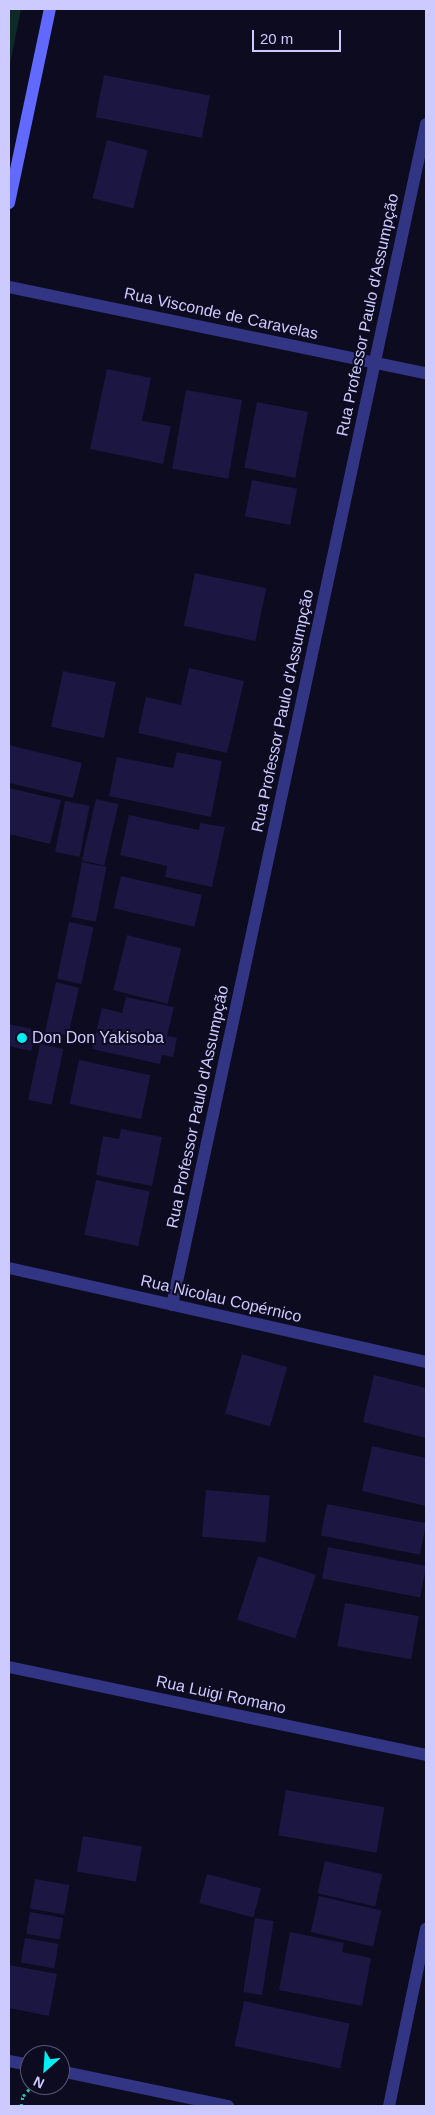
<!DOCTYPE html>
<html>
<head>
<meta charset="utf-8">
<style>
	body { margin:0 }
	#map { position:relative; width:435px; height:2115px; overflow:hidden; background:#0d0b20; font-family:Arial,sans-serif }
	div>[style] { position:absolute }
	.green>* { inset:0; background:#0e2a27 }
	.building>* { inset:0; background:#1b1642; transform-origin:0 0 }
	.path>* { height:3px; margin-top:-1.5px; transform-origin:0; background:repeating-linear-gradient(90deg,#24b9a5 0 2.5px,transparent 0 6.5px) }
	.minor>* { height:12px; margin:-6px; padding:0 6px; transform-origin:6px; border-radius:6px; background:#323583 }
	.secondary>* { height:12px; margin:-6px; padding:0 6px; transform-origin:6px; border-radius:6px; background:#6169ff }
	.dots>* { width:14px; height:14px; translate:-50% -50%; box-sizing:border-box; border:2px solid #0d0b20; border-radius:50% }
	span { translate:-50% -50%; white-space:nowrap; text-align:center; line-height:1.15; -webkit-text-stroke:4px #0d0b20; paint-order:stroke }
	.street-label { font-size:16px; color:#cccaff }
	.poi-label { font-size:16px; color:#cccaff }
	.left { translate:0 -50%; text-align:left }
	.frame { position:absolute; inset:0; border:10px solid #cccaff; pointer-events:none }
	.north { position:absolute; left:20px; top:2045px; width:50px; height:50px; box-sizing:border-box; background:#0d0b20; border:1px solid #595779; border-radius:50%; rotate:206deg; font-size:14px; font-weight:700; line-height:20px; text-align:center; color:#cccaff }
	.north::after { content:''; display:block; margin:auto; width:18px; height:22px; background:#00eff5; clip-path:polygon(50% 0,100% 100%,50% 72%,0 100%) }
	.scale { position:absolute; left:252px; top:30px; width:89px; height:22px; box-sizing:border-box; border:2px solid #cccaff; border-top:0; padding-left:6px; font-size:15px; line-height:18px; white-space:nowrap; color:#cccaff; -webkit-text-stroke:4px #0d0b20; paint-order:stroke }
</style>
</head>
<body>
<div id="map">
	<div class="green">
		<div style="clip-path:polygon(9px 9px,21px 9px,9px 69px)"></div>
	</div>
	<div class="building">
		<div style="left:104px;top:75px;width:108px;height:43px;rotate:11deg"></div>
		<div style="left:107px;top:140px;width:42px;height:60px;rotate:14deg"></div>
		<div style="clip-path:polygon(107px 369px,151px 378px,142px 421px,171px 426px,163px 464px,90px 449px)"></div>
		<div style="left:186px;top:390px;width:57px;height:80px;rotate:10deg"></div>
		<div style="left:257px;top:402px;width:52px;height:67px;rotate:11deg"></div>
		<div style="left:252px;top:480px;width:46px;height:37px;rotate:11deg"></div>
		<div style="left:195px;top:573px;width:73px;height:54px;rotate:12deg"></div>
		<div style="clip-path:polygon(189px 668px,244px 681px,227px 753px,138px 733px,146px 697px,181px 705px)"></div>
		<div style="left:63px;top:671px;width:54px;height:57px;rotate:12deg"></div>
		<div style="clip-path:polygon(9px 745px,82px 763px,73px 798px,9px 783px)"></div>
		<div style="clip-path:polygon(177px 752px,222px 761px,211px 817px,109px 796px,117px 757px,173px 768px)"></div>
		<div style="clip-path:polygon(9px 788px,61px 800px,50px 844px,9px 834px)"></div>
		<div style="left:96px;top:799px;width:23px;height:63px;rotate:13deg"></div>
		<div style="left:65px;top:801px;width:25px;height:52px;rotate:11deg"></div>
		<div style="clip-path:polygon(129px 815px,199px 830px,200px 823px,225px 827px,212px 887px,165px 877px,167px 866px,120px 855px)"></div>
		<div style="left:82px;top:862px;width:25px;height:56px;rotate:11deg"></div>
		<div style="left:121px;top:876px;width:83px;height:33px;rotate:13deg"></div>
		<div style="left:69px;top:922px;width:25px;height:58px;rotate:12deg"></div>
		<div style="left:127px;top:935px;width:56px;height:57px;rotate:14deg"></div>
		<div style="clip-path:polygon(56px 982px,79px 988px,68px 1036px,55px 1033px,54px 1039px,44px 1037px)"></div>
		<div style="clip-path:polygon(126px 997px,174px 1007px,167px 1036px,177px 1038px,173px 1057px,162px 1055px,160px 1064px,92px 1049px,102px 1008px,122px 1013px)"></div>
		<div style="clip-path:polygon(9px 1024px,37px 1030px,31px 1051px,9px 1046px)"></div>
		<div style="left:40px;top:1044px;width:24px;height:57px;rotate:12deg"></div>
		<div style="left:79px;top:1060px;width:73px;height:45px;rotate:12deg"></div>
		<div style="clip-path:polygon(121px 1129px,162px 1137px,152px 1186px,96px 1175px,103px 1136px,119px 1139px)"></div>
		<div style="left:96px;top:1180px;width:55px;height:56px;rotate:12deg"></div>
		<div style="left:242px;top:1354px;width:47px;height:62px;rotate:16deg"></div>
		<div style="clip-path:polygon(374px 1375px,426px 1388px,426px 1438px,363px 1422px)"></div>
		<div style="clip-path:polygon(372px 1446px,426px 1458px,426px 1506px,362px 1491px)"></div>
		<div style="left:206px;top:1490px;width:64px;height:47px;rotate:5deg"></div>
		<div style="left:327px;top:1504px;width:101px;height:32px;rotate:11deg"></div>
		<div style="left:328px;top:1547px;width:100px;height:32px;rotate:11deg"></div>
		<div style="left:258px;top:1556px;width:61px;height:67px;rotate:18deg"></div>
		<div style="left:345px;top:1603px;width:75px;height:44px;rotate:10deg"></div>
		<div style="left:286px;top:1790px;width:100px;height:46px;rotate:10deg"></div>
		<div style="left:83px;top:1836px;width:60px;height:36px;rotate:10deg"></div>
		<div style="left:325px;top:1861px;width:59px;height:33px;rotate:13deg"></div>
		<div style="left:207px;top:1874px;width:56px;height:30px;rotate:15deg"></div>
		<div style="left:35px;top:1879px;width:35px;height:30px;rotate:10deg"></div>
		<div style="left:319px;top:1896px;width:64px;height:37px;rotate:13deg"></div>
		<div style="left:30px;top:1912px;width:34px;height:22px;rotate:10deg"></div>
		<div style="left:255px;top:1918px;width:19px;height:75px;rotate:9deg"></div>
		<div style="clip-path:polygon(290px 1932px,344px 1943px,342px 1952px,371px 1958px,362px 2006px,279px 1990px)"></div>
		<div style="left:25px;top:1938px;width:34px;height:25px;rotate:10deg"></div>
		<div style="clip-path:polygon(9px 1965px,57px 1974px,49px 2016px,9px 2008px)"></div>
		<div style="left:244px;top:2001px;width:108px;height:46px;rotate:12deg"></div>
	</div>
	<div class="path">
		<div style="left:21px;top:2106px;width:10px;rotate:-79deg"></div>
		<div style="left:23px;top:2096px;width:11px;rotate:-49deg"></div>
	</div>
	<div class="minor">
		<div style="left:9px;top:287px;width:426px;rotate:11.7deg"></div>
		<div style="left:9px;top:1268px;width:427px;rotate:12.7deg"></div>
		<div style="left:172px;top:1305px;width:1208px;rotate:-77.86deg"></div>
		<div style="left:9px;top:1667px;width:426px;rotate:11.9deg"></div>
		<div style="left:9px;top:2061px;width:21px;rotate:11deg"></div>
		<div style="left:60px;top:2071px;width:172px;rotate:11.8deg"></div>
		<div style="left:389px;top:2106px;width:181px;rotate:-78.2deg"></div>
	</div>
	<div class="secondary">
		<div style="left:9px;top:203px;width:198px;rotate:-78.1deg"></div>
	</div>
	<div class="dots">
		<div style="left:22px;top:1038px;background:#00eff5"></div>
	</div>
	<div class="street-label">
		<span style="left:221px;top:314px;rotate:12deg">Rua Visconde de Caravelas</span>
		<span style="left:368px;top:315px;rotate:-78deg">Rua Professor Paulo d'Assumpção</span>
		<span style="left:283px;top:711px;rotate:-78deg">Rua Professor Paulo d'Assumpção</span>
		<span style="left:198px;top:1107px;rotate:-78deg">Rua Professor Paulo d'Assumpção</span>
		<span style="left:221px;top:1299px;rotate:13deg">Rua Nicolau Copérnico</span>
		<span style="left:221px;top:1695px;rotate:12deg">Rua Luigi Romano</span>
	</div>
	<div class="poi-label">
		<span class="left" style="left:32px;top:1038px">Don Don Yakisoba</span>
	</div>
	<div class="frame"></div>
	<div class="north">N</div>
	<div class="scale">20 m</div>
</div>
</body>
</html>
